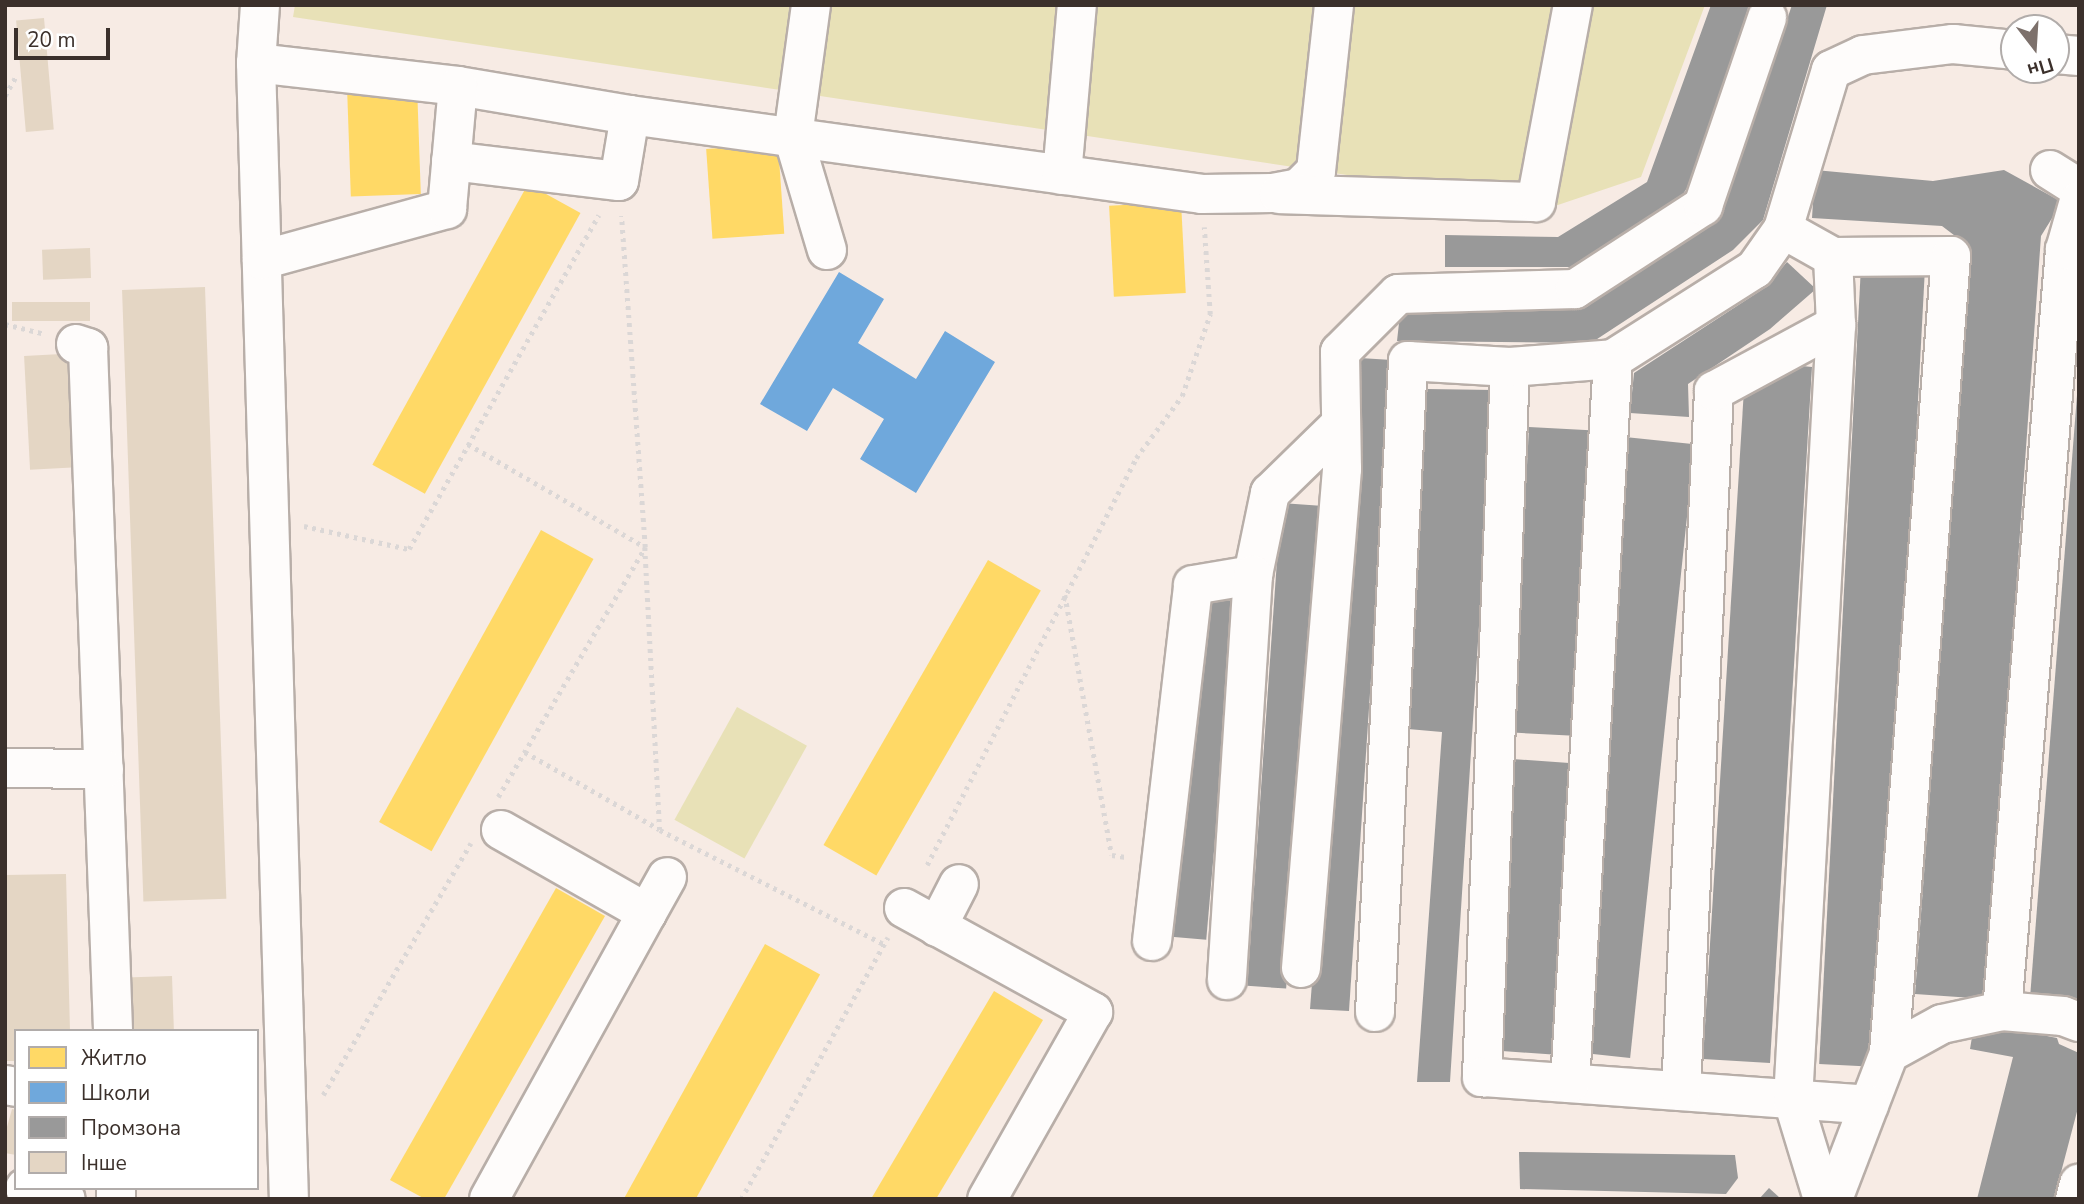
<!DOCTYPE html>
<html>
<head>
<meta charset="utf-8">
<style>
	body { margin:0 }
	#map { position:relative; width:2084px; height:1204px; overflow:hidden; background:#f7ebe4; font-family:"Nunito Sans",sans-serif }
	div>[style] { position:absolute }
	.green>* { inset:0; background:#e8e1b7; transform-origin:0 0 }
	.homes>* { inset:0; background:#ffd966; transform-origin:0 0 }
	.schools>* { inset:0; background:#6fa8dc }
	.industry>* { inset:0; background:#999; transform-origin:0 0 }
	.building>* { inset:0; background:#e4d6c4; transform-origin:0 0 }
	.path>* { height:4.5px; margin-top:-2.25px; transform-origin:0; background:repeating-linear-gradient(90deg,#dbd7d6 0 3.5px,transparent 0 8.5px) }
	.roads { filter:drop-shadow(2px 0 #b8aea8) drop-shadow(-2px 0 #b8aea8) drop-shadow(0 2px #b8aea8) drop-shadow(0 -2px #b8aea8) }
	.minor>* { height:38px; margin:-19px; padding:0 19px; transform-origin:19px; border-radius:19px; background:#fefcfb }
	span { translate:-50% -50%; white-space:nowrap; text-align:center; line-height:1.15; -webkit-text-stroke:7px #fff; paint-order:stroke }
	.frame { position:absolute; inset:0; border:7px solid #3b302b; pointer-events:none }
	.legend { position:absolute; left:14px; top:1029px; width:245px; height:161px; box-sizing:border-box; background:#fff; border:2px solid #b1acaa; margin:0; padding:9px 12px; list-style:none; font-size:21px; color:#3b302b }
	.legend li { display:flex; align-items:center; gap:14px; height:35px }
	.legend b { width:35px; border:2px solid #b1acaa }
	.north { position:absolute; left:2000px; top:14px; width:70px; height:70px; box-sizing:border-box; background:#fff; border:2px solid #b1acaa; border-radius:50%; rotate:163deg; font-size:19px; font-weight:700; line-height:28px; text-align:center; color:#3b302b }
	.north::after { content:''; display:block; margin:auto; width:24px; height:32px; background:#7d716c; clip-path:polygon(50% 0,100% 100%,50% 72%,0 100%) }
	.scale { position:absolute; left:14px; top:28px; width:96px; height:32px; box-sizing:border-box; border:4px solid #3b302b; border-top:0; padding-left:9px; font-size:21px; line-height:24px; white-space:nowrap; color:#3b302b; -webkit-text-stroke:5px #fff; paint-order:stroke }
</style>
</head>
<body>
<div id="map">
	<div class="green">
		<div style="clip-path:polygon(295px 5px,1705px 5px,1641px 177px,1540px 211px,1454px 191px,293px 17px)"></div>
		<div style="left:737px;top:707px;width:80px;height:129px;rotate:29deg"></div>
	</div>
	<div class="homes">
		<div style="left:417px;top:85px;width:109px;height:70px;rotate:88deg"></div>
		<div style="left:778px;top:144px;width:90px;height:72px;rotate:86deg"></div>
		<div style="left:528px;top:184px;width:60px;height:321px;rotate:29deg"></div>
		<div style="left:1181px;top:202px;width:91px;height:72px;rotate:87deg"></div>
		<div style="left:541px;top:530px;width:60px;height:334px;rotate:29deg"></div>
		<div style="left:988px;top:560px;width:61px;height:329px;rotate:30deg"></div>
		<div style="clip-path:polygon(556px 888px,605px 916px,444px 1199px,425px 1199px,390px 1180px)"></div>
		<div style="left:765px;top:944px;width:63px;height:292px;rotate:29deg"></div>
		<div style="clip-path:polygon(994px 991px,1043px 1020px,1027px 1047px,936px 1199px,871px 1199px)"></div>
	</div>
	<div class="schools">
		<div style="clip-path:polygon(839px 272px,884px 299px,858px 343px,916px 379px,945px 331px,995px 362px,916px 493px,860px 459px,884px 419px,833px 388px,807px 431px,760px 404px)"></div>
	</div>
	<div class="industry">
		<div style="clip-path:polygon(1711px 5px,1749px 5px,1702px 164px,1675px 207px,1573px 267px,1445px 267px,1445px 235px,1558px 237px,1647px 182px)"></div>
		<div style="clip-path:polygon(1792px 5px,1827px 5px,1763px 220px,1733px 250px,1591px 343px,1397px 341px,1401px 305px,1580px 303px,1721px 211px)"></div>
		<div style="clip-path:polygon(1815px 170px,1933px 181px,2004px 170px,2062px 202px,2041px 236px,1987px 999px,1915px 994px,1971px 248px,1942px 226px,1812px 218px)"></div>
		<div style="clip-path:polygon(1787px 262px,1816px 289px,1770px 329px,1688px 384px,1689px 417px,1630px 413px,1634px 373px,1763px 289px)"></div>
		<div style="left:1861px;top:266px;width:64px;height:799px;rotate:3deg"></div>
		<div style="clip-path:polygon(1360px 358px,1392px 360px,1349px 1011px,1310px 1009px)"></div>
		<div style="clip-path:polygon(1783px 364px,1812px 367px,1770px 1063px,1703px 1059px,1744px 389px)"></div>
		<div style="clip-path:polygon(1427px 389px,1494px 390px,1450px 1082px,1417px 1082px,1442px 732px,1408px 729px)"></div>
		<div style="clip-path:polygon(2077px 395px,2079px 395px,2079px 1002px,2030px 998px)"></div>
		<div style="left:1529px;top:427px;width:61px;height:306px;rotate:3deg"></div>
		<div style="left:1625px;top:437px;width:70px;height:617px;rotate:6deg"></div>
		<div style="left:1281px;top:503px;width:39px;height:484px;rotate:4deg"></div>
		<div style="left:1201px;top:598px;width:35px;height:340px;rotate:5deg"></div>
		<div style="left:1512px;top:759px;width:61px;height:292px;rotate:4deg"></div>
		<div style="clip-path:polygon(1998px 1026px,2057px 1038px,2059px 1044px,2079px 1053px,2079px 1104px,2054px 1199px,1977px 1199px,2013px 1057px,1970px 1049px,1973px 1031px)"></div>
		<div style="clip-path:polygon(1519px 1152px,1735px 1155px,1738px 1178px,1726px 1194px,1520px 1189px)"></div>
		<div style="clip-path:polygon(1769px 1188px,1781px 1199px,1759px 1199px)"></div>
	</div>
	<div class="building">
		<div style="left:44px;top:18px;width:112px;height:28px;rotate:85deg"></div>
		<div style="left:90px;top:248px;width:30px;height:48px;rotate:88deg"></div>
		<div style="left:205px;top:287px;width:612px;height:83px;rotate:88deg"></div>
		<div style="left:12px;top:302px;width:78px;height:19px"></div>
		<div style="left:80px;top:353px;width:114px;height:56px;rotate:87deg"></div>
		<div style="clip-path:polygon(66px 874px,70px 1031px,16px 1031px,16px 1061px,6px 1061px,5px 875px)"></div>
		<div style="left:172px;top:976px;width:55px;height:46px;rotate:88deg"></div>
		<div style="clip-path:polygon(12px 1109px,16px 1110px,16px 1155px,5px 1153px,5px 1134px)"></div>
	</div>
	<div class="path">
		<div style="left:5px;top:96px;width:21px;rotate:-61deg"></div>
		<div style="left:5px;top:324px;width:41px;rotate:14deg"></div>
		<div style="left:468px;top:444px;width:205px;rotate:30.2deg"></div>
		<div style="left:645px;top:547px;width:283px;rotate:87deg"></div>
		<div style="left:660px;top:830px;width:251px;rotate:27deg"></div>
		<div style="left:304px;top:526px;width:107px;rotate:12.4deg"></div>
		<div style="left:409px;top:549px;width:384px;rotate:-60.4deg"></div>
		<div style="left:1065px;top:595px;width:264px;rotate:79.8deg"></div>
		<div style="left:1112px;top:855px;width:14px;rotate:8deg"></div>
		<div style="left:525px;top:752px;width:155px;rotate:29.9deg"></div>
		<div style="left:498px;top:797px;width:290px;rotate:-59.5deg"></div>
		<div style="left:645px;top:547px;width:332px;rotate:-94.1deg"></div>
		<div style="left:927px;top:865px;width:458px;rotate:-62.8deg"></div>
		<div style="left:1136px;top:458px;width:77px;rotate:-53.4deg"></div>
		<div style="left:1182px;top:396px;width:87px;rotate:-71.1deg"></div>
		<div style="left:1210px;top:314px;width:87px;rotate:-93.9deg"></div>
		<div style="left:323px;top:1095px;width:292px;rotate:-59.6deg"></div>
		<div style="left:741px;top:1199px;width:300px;rotate:-60.7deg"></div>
	</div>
	<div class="roads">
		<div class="minor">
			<div style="left:260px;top:5px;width:58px;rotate:93.9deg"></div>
			<div style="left:256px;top:63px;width:1136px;rotate:88.34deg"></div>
			<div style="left:811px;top:5px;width:132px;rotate:97.8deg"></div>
			<div style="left:793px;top:136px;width:119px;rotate:73.4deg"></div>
			<div style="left:2056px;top:54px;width:23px;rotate:5deg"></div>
			<div style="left:256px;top:63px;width:203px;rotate:6.5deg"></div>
			<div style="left:458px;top:86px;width:174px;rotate:9.6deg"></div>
			<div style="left:630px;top:115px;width:577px;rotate:7.86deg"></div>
			<div style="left:1202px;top:194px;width:71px;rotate:-0.8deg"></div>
			<div style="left:1273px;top:193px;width:26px;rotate:-11deg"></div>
			<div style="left:1299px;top:188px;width:24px;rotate:-45deg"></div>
			<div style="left:1316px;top:171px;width:167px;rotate:-83.8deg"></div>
			<div style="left:451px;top:161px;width:169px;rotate:6.8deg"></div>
			<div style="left:619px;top:181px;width:67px;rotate:-80.5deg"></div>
			<div style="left:2050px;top:170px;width:34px;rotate:32deg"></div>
			<div style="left:1062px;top:175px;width:171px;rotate:-85deg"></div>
			<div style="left:1279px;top:194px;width:257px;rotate:1.8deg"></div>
			<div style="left:1536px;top:202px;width:200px;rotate:-79.4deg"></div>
			<div style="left:1783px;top:229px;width:57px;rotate:29.2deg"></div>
			<div style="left:1833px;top:257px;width:118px;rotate:-0.5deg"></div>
			<div style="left:1951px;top:256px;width:799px;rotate:94.45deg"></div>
			<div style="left:1889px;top:1053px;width:156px;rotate:111deg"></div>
			<div style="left:262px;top:260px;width:192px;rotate:-15.4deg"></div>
			<div style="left:447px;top:209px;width:123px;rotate:-84.9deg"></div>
			<div style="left:76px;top:344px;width:13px;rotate:18deg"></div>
			<div style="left:88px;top:348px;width:683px;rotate:87.9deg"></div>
			<div style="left:1510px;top:367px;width:711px;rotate:92.26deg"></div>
			<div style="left:1482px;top:1077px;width:388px;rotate:4.1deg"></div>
			<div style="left:1253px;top:575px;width:84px;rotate:-78.3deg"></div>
			<div style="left:1270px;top:493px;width:99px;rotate:-44.2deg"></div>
			<div style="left:5px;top:768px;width:99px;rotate:0.6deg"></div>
			<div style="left:904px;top:908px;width:216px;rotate:28.8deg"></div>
			<div style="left:1093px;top:1012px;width:215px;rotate:119.5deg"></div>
			<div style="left:647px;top:913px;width:41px;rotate:-60.9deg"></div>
			<div style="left:937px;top:927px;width:48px;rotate:-62.9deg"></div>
			<div style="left:1152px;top:941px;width:358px;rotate:-83.4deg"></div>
			<div style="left:1193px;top:585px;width:61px;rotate:-9.5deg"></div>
			<div style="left:1253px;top:575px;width:406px;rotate:93.7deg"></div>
			<div style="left:1301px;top:968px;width:501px;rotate:-85.3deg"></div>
			<div style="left:1342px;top:469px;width:117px;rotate:-91deg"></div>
			<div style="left:1340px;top:352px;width:82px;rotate:-45deg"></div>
			<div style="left:1398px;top:294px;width:177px;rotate:-1.6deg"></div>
			<div style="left:1575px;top:289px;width:153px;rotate:-33deg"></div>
			<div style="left:1703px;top:206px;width:199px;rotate:-71.2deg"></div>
			<div style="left:2002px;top:1011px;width:764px;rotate:-85.27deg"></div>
			<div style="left:2065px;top:250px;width:51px;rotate:-74.1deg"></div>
			<div style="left:1375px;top:1012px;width:652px;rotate:-87.1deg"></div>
			<div style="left:1408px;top:361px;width:102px;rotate:3.4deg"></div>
			<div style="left:1510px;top:367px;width:103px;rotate:-4.4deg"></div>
			<div style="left:1613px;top:359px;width:168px;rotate:-32.4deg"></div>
			<div style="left:1755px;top:269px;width:49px;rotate:-55deg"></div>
			<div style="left:1783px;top:229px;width:166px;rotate:-73.2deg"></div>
			<div style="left:1831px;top:70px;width:35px;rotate:-25deg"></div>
			<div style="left:1863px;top:55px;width:91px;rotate:-7deg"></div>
			<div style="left:1953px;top:44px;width:61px;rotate:5.6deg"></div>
			<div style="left:1889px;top:1053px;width:60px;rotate:-28.7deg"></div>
			<div style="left:1942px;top:1024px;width:61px;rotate:-12.2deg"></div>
			<div style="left:2002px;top:1011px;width:61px;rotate:4.7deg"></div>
			<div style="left:2063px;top:1016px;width:17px;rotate:21deg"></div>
			<div style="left:1570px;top:1083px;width:725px;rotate:-86.6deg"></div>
			<div style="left:5px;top:1085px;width:11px;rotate:10deg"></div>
			<div style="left:1681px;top:1091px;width:701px;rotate:-87.3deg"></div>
			<div style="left:1714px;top:391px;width:139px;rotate:-28.4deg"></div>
			<div style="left:25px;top:1188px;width:42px;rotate:15deg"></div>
			<div style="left:116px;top:1199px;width:11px;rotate:-90deg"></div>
			<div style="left:489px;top:1199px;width:327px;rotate:-61.1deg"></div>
			<div style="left:647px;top:913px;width:168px;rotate:-150.4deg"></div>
			<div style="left:1823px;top:1199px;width:103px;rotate:-106.9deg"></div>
			<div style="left:1793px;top:1100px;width:776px;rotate:-86.82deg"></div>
			<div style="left:1836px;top:325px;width:68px;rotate:-92.5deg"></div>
			<div style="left:2075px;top:1199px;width:16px;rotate:-75deg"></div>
		</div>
	</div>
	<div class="frame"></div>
	<ul class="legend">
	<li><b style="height:19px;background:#ffd966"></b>Житло</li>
	<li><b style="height:19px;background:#6fa8dc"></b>Школи</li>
	<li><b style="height:19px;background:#999"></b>Промзона</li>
	<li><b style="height:19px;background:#e4d6c4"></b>Інше</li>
	</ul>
	<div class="north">Пн</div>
	<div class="scale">20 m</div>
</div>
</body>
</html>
